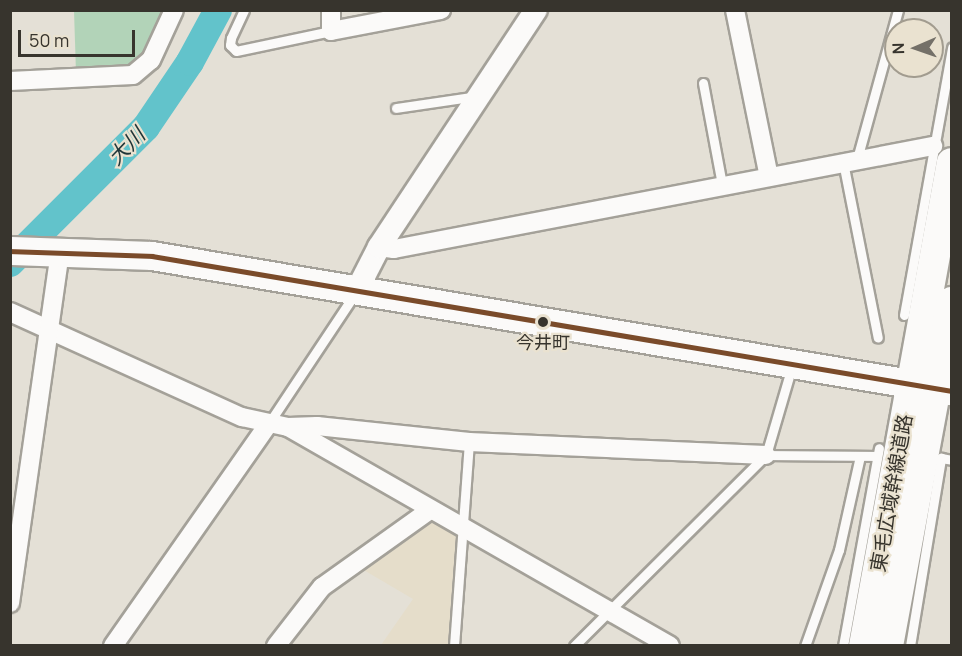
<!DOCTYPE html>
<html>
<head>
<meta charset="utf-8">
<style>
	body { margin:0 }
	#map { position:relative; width:962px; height:656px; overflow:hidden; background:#e4e0d6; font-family:Manrope,"Noto Sans JP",sans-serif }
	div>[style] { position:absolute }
	.built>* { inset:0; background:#e5ddca }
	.green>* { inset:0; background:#b2d3b8 }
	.river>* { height:28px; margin:-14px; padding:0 14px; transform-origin:14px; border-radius:14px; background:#62c3cb }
	.roads { filter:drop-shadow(2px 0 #a4a199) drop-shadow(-2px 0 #a4a199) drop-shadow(0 2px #a4a199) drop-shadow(0 -2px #a4a199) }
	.service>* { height:9px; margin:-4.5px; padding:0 4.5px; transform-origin:4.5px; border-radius:4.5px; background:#fbfaf9 }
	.minor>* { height:18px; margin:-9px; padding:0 9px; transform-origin:9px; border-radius:9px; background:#fbfaf9 }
	.tertiary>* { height:22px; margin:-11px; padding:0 11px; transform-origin:11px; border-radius:11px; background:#fbfaf9 }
	.primary>* { height:28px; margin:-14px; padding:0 14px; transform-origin:14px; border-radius:14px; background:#fbfaf9 }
	.trunk>* { height:30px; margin:-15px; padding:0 15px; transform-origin:15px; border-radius:15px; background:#fbfaf9 }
	.bus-1>* { height:4.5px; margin:-2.25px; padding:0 2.25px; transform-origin:2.25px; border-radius:2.25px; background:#7a4b2a }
	.dots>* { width:16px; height:16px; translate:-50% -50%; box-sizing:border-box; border:3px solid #eae2d0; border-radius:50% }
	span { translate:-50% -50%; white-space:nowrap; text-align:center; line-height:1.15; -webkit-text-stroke:4.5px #eae2d0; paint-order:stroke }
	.bus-label { font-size:18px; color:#37342d }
	.street-label { font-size:20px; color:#37342d }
	.water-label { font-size:21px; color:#1f3538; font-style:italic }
	.frame { position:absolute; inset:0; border:12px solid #37342d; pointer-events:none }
	.north { position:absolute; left:884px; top:18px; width:60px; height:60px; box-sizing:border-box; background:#eae2d0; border:2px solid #a29c8f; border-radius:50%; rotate:268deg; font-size:16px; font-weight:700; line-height:24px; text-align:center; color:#37342d }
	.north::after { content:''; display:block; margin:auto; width:21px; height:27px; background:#747068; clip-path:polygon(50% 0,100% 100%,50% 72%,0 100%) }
	.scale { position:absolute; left:18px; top:30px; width:117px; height:27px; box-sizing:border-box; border:3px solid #37342d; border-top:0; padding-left:8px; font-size:18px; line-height:21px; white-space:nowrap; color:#37342d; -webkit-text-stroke:4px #eae2d0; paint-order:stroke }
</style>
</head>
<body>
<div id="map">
	<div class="built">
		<div style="clip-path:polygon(436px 522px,457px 533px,449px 645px,381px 645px,413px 599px,362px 569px,427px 523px)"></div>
	</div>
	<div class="green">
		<div style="clip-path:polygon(74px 11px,167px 11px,140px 64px,132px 70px,76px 73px)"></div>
	</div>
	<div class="river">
		<div style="left:10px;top:263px;width:192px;rotate:-45deg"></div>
		<div style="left:146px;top:127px;width:78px;rotate:-55.9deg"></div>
		<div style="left:190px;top:62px;width:59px;rotate:-61.7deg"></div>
	</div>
	<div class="roads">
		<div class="service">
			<div style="left:244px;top:10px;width:31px;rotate:115deg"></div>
			<div style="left:231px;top:38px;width:7px;rotate:98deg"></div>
			<div style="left:230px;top:45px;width:8px;rotate:45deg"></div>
			<div style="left:236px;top:51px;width:97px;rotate:-11.9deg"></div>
			<div style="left:703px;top:83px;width:104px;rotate:79.4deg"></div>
			<div style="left:396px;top:108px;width:82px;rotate:-8.4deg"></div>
			<div style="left:857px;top:159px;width:155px;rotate:-74.6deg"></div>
			<div style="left:843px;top:162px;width:179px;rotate:78.8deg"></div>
			<div style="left:904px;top:315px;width:272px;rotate:-79.8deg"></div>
			<div style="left:269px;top:423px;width:154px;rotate:-56.4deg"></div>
			<div style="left:766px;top:455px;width:111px;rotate:0.5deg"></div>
			<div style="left:454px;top:646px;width:205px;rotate:-85.8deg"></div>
			<div style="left:574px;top:646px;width:271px;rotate:-44.9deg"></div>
			<div style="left:766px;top:455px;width:93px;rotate:-73.7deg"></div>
			<div style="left:805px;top:646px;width:102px;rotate:-70.5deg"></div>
			<div style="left:839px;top:550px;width:96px;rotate:-77.4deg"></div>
			<div style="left:843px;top:646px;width:201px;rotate:-79.7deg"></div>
			<div style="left:910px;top:646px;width:191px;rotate:-80.6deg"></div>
			<div style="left:941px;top:458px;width:11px;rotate:10deg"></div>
		</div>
		<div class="minor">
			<div style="left:331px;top:10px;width:21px;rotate:90deg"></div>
			<div style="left:331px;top:31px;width:112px;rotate:-10.8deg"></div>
			<div style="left:735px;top:10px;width:170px;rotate:78.5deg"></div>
			<div style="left:10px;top:81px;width:123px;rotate:-2.8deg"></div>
			<div style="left:133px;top:75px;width:23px;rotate:-40deg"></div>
			<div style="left:151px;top:60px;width:55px;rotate:-65.3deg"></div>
			<div style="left:379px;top:247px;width:15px;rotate:8deg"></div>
			<div style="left:394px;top:249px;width:549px;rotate:-10.82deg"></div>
			<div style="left:10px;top:312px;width:255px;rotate:24.4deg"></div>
			<div style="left:242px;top:417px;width:47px;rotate:12.3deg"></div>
			<div style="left:288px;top:427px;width:29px;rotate:-2deg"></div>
			<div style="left:317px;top:426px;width:153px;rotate:6deg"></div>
			<div style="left:469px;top:442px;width:297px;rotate:2.5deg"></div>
			<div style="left:288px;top:427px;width:440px;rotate:29.8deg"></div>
			<div style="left:10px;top:603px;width:357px;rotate:-81.9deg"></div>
			<div style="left:113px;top:646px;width:272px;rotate:-55deg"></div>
			<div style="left:276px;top:646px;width:75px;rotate:-52.1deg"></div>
			<div style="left:322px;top:587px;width:133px;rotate:-35.5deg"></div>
		</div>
		<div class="tertiary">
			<div style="left:357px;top:290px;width:48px;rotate:-62.9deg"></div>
			<div style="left:379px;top:247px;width:284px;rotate:-56.5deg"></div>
		</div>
		<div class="primary">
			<div style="left:10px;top:251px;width:142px;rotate:2deg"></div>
			<div style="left:152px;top:256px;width:811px;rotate:9.58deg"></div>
		</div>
		<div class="trunk">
			<div style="left:864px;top:646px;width:491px;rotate:-79.7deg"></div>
			<div style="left:888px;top:646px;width:350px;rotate:-79.5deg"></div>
		</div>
	</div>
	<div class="bus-1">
		<div style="left:10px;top:251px;width:142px;rotate:2deg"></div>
		<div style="left:152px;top:256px;width:811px;rotate:9.58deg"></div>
	</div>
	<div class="dots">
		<div style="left:543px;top:322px;background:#37342d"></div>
	</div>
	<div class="bus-label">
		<span style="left:543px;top:342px">今井町</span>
	</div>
	<div class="street-label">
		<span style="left:891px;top:493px;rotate:-80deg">東毛広域幹線道路</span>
	</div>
	<div class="water-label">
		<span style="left:126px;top:146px;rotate:-46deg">大川</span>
	</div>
	<div class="frame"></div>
	<div class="north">N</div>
	<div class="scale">50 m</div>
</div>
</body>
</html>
